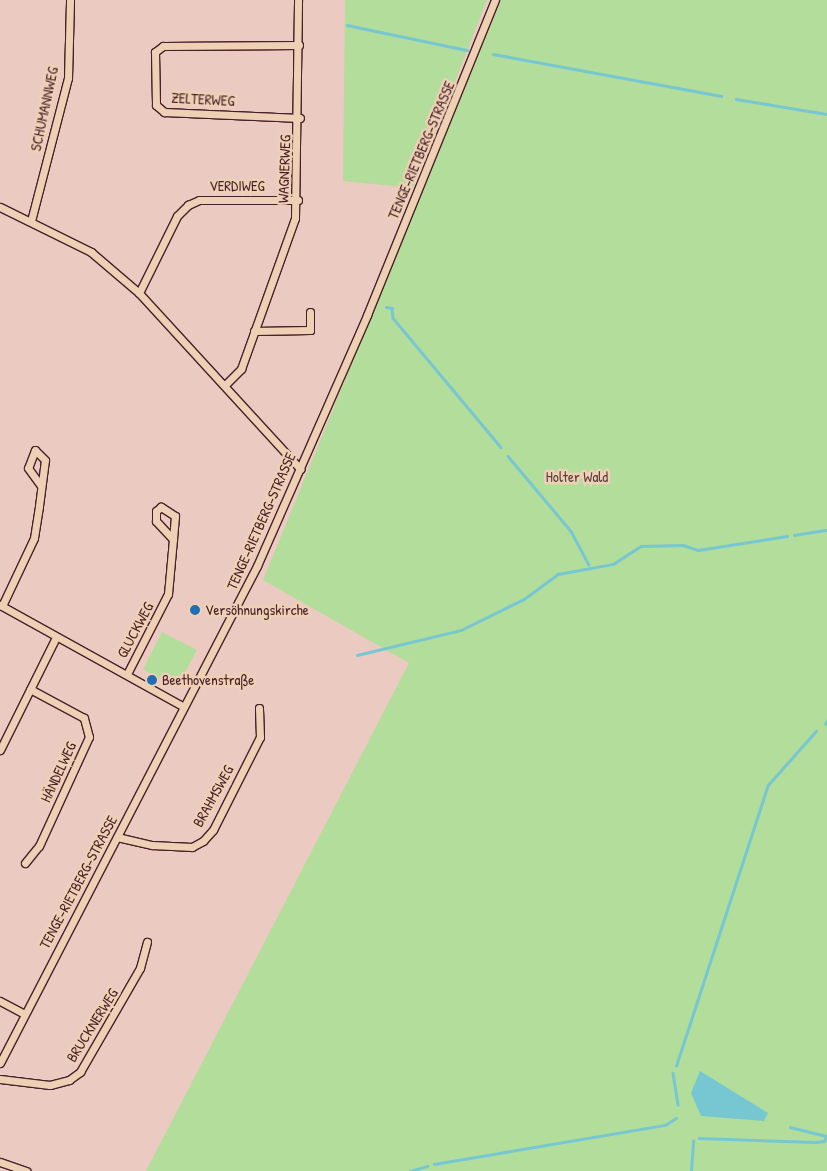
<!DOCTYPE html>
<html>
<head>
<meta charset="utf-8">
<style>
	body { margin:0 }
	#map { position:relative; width:827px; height:1171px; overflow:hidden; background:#ebcac1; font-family:"Patrick Hand",sans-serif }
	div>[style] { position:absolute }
	.green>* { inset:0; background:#b2dd9a; transform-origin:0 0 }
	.water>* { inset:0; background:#77c7d3 }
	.stream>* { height:2.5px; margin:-1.25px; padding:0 1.25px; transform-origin:1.25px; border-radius:1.25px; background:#77c7d3 }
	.roads { filter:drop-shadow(1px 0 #4a1f2b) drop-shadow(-1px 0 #4a1f2b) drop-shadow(0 1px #4a1f2b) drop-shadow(0 -1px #4a1f2b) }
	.street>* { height:7px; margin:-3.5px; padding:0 3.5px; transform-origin:3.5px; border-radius:3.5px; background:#eed1b5 }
	.dots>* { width:14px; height:14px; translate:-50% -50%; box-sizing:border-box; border:2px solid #eed1b5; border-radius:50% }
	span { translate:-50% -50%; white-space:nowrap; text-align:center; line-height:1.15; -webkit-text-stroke:5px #eed1b5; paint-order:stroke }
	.street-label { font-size:15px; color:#4a1f2b }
	.park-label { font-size:15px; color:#5a3c3c }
	.poi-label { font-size:15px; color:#4a1f2b }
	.left { translate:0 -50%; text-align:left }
</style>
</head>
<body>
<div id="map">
	<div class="green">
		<div style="clip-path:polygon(345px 0,487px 0,413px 188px,343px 181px)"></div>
		<div style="clip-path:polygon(501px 0,827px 0,827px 1171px,146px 1171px,409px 663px,263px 580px)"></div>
		<div style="left:162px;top:632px;width:39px;height:42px;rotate:27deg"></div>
	</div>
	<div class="water">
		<div style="clip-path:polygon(700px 1071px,768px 1113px,764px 1121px,701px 1116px,691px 1093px)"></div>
	</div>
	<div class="stream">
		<div style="left:347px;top:25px;width:123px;rotate:11.8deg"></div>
		<div style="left:493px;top:54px;width:232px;rotate:10.4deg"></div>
		<div style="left:736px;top:99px;width:92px;rotate:9.4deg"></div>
		<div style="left:386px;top:307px;width:6px;rotate:9deg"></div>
		<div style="left:392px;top:308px;width:10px;rotate:84deg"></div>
		<div style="left:393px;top:318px;width:168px;rotate:50.1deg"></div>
		<div style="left:508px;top:456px;width:98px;rotate:50deg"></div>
		<div style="left:571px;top:531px;width:38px;rotate:62deg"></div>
		<div style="left:794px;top:535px;width:33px;rotate:-9deg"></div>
		<div style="left:357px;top:655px;width:107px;rotate:-13.5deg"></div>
		<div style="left:461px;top:630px;width:70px;rotate:-26.2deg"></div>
		<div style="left:524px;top:599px;width:42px;rotate:-36.3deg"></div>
		<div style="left:558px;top:574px;width:56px;rotate:-10.3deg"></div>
		<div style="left:613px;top:564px;width:33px;rotate:-33deg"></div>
		<div style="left:641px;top:546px;width:42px;rotate:-1.4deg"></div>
		<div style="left:683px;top:545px;width:16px;rotate:18deg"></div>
		<div style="left:698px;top:550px;width:90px;rotate:-8.9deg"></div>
		<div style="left:825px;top:724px;width:4px;rotate:-56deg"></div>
		<div style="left:676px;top:1066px;width:296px;rotate:-71.9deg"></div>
		<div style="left:768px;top:785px;width:72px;rotate:-48.4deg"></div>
		<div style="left:673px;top:1073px;width:32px;rotate:81deg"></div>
		<div style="left:790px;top:1127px;width:38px;rotate:14deg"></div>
		<div style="left:699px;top:1138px;width:116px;rotate:2deg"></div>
		<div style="left:815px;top:1142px;width:9px;rotate:-6deg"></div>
		<div style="left:824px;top:1141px;width:5px;rotate:-68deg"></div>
		<div style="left:434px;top:1164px;width:234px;rotate:-9.6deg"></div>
		<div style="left:665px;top:1125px;width:13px;rotate:-32deg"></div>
		<div style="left:410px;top:1171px;width:18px;rotate:-16deg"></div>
		<div style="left:691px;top:1171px;width:30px;rotate:-86deg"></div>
	</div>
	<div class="roads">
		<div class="street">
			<div style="left:299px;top:45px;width:136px;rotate:179.6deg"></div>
			<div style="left:163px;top:46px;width:10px;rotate:143deg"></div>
			<div style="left:155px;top:52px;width:53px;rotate:88.9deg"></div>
			<div style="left:156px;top:105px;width:11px;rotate:41deg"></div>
			<div style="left:164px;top:112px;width:136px;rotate:2.5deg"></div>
			<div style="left:0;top:207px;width:102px;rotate:26.3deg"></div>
			<div style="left:91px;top:252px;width:63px;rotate:40.5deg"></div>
			<div style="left:139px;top:293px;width:239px;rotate:47.5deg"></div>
			<div style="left:31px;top:221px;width:148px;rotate:-75.5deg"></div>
			<div style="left:68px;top:78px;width:78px;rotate:-88.5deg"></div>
			<div style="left:139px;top:293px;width:86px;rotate:-63.7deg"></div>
			<div style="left:177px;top:216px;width:16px;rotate:-45deg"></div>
			<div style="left:188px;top:205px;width:12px;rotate:-24deg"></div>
			<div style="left:199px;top:200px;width:99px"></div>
			<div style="left:254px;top:331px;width:56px;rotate:-1deg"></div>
			<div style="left:310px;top:330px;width:18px;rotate:-90deg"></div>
			<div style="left:225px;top:385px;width:23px;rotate:-45deg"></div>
			<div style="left:241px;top:369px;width:160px;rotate:-70.3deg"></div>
			<div style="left:295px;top:218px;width:218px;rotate:-89.2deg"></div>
			<div style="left:0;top:605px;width:210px;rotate:29deg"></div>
			<div style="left:2px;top:606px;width:75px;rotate:-64.8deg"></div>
			<div style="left:34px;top:538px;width:32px;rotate:-81deg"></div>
			<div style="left:39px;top:506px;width:46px;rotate:-82.6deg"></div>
			<div style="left:45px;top:460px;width:14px;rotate:-135deg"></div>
			<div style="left:35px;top:450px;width:19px;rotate:111deg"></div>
			<div style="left:28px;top:468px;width:22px;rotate:54deg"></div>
			<div style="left:127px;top:674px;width:90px;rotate:-62.9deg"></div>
			<div style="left:168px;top:594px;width:55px;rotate:-84.8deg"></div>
			<div style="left:173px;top:539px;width:23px;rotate:-85deg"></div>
			<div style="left:175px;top:516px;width:17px;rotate:-147deg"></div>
			<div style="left:161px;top:507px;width:6px;rotate:141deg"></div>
			<div style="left:156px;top:511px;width:10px;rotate:90deg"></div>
			<div style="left:156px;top:521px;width:25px;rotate:47deg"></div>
			<div style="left:0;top:750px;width:126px;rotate:-63.6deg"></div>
			<div style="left:117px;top:837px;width:36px;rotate:13deg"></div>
			<div style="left:152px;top:845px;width:40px;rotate:2.9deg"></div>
			<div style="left:192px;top:847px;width:13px;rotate:-29deg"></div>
			<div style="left:203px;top:841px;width:15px;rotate:-48deg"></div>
			<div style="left:213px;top:830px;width:104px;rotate:-63.2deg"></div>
			<div style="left:260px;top:737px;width:29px;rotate:-92deg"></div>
			<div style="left:25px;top:863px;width:22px;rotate:-51deg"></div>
			<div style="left:39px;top:846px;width:120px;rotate:-65.4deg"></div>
			<div style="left:89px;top:737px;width:20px;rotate:-105deg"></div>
			<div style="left:84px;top:718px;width:61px;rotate:-151.8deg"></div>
			<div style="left:0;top:1001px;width:27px;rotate:28deg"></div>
			<div style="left:0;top:1063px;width:560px;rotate:-62.66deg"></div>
			<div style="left:257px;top:566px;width:274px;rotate:-66.3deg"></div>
			<div style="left:367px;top:315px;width:340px;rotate:-67.9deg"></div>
			<div style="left:0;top:1079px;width:50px;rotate:6.8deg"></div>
			<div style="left:50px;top:1085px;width:20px;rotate:-15deg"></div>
			<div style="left:69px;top:1080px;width:14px;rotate:-36deg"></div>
			<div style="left:80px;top:1072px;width:120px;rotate:-60deg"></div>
			<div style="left:140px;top:968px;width:27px;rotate:-75deg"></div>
			<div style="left:0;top:1162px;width:28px;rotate:19deg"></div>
		</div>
	</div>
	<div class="dots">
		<div style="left:195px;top:610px;background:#1f6fb2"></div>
		<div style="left:152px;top:680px;background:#1f6fb2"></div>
	</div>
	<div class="street-label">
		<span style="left:203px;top:99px;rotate:3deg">ZELTERWEG</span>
		<span style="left:44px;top:109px;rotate:-78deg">SCHUMANNWEG</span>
		<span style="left:421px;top:150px;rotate:-67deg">TENGE-RIETBERG-STRASSE</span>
		<span style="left:284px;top:169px;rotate:-88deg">WAGNERWEG</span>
		<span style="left:237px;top:186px">VERDIWEG</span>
		<span style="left:261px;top:521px;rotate:-66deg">TENGE-RIETBERG-STRASSE</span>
		<span style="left:135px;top:630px;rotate:-62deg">GLUCKWEG</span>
		<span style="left:58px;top:772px;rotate:-65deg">HÄNDELWEG</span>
		<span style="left:213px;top:796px;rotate:-61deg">BRAHMSWEG</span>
		<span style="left:78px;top:882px;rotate:-62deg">TENGE-RIETBERG-STRASSE</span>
		<span style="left:92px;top:1025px;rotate:-58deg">BRUCKNERWEG</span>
	</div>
	<div class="park-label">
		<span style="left:577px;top:477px">Holter Wald</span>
	</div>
	<div class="poi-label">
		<span class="left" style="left:205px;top:610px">Versöhnungskirche</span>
		<span class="left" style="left:162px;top:680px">Beethovenstraße</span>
	</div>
</div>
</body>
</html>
